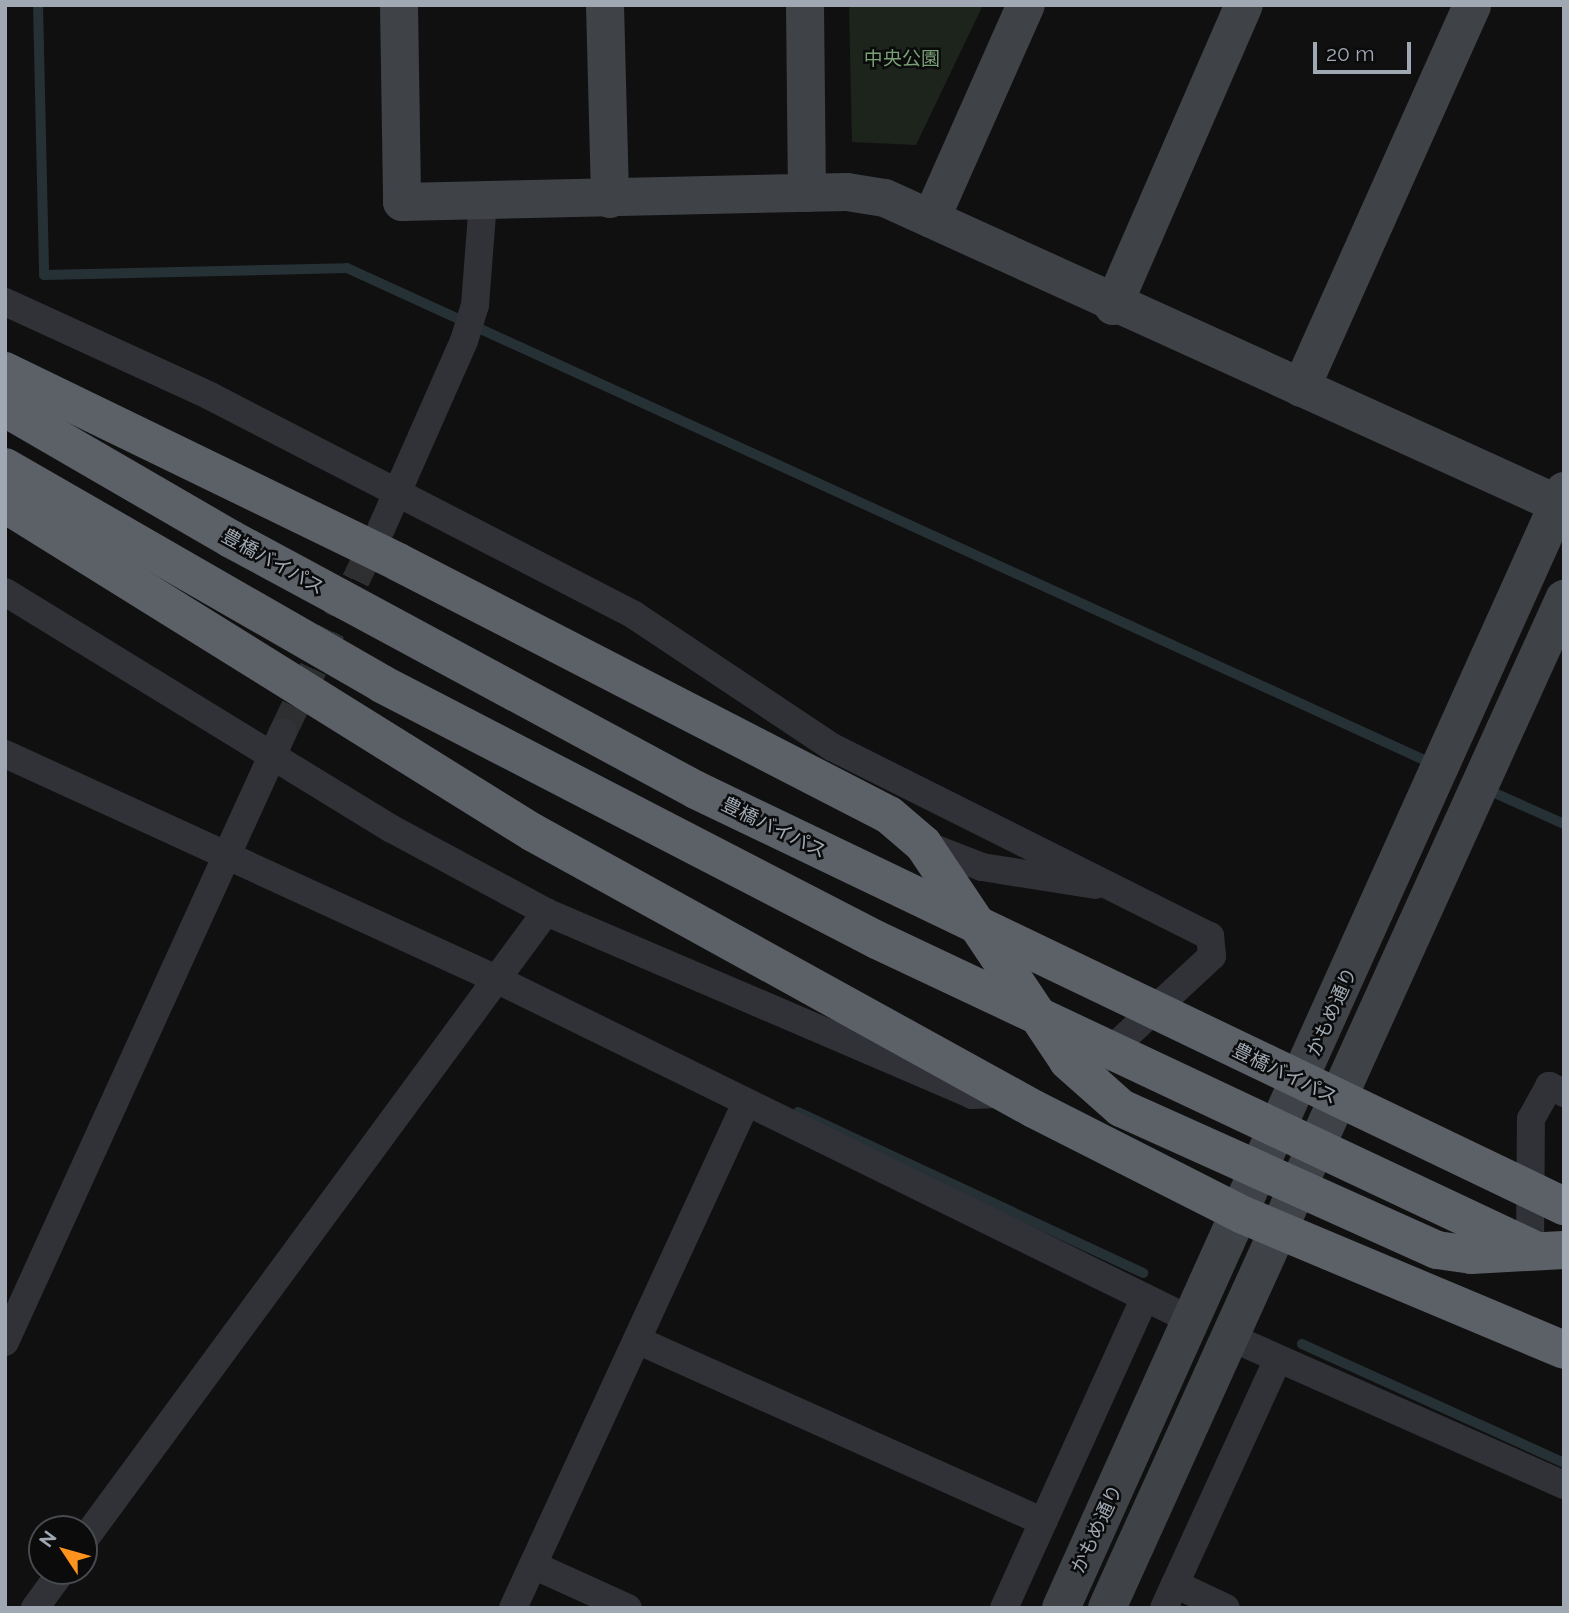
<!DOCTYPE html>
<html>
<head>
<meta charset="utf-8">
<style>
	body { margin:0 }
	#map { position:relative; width:1569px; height:1613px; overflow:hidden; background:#101011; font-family:Raleway,"Noto Sans JP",sans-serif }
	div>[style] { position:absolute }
	.green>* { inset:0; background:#1c241c }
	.stream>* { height:10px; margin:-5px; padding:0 5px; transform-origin:5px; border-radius:5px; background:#263136 }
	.street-tunnel>* { height:28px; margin-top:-14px; transform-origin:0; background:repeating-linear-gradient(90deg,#2d2f31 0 28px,transparent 0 42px) }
	.street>* { height:28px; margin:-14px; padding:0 14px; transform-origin:14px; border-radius:14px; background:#313237 }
	.secondary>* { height:38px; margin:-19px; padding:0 19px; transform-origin:19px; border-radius:19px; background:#3f4247 }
	.highway>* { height:38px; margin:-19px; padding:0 19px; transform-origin:19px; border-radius:19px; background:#5c6168 }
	span { translate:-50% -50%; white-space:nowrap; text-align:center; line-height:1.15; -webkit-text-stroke:5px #0b0b0c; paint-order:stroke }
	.park-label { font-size:19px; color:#78a075 }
	.street-label { font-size:19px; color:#a0a9b3 }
	.frame { position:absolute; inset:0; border:7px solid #a0a9b3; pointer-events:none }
	.north { position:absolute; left:28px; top:1515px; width:70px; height:70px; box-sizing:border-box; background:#0b0b0c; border:2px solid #474a4f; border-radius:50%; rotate:306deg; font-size:19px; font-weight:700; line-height:28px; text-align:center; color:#a0a9b3 }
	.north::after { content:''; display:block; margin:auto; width:24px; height:32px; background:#fd931c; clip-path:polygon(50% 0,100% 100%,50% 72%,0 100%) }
	.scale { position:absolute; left:1313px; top:42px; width:98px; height:32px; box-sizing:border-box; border:4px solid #a0a9b3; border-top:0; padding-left:9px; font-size:21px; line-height:24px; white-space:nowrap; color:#a0a9b3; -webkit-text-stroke:5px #0b0b0c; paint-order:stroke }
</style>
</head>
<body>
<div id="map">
	<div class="green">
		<div style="clip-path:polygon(849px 5px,983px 5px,916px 145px,852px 142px)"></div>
	</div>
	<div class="stream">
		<div style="left:38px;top:5px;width:270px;rotate:88.7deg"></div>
		<div style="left:44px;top:275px;width:303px;rotate:-1.3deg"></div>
		<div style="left:347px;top:268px;width:1194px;rotate:24.55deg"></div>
		<div style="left:1488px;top:790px;width:83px;rotate:24.1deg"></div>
		<div style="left:798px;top:1112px;width:381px;rotate:25deg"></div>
		<div style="left:1302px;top:1344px;width:288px;rotate:24.4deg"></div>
	</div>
	<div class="street-tunnel">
		<div style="left:283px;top:732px;width:222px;rotate:-64.4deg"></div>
	</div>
	<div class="street">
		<div style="left:5px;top:302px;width:226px;rotate:24.6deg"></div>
		<div style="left:210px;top:396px;width:477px;rotate:27.3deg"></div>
		<div style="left:634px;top:615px;width:238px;rotate:33.7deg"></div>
		<div style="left:832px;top:747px;width:423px;rotate:26.6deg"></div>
		<div style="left:1210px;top:936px;width:20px;rotate:84deg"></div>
		<div style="left:1212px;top:956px;width:156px;rotate:137.1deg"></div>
		<div style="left:381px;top:529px;width:206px;rotate:-66.2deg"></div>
		<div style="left:464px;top:341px;width:38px;rotate:-73deg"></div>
		<div style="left:475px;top:305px;width:103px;rotate:-85.6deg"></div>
		<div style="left:5px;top:592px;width:454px;rotate:31.5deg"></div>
		<div style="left:392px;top:829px;width:175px;rotate:28.3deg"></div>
		<div style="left:546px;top:912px;width:464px;rotate:23.2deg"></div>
		<div style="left:972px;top:1095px;width:25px;rotate:-2deg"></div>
		<div style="left:5px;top:754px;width:538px;rotate:24.61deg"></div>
		<div style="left:494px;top:978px;width:779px;rotate:26.14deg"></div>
		<div style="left:923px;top:844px;width:63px;rotate:21.3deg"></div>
		<div style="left:982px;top:867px;width:115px;rotate:9deg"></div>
		<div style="left:1530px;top:1252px;width:133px;rotate:-89.6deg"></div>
		<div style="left:1531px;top:1119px;width:38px;rotate:-61deg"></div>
		<div style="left:1549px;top:1086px;width:17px;rotate:25deg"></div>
		<div style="left:1230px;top:1337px;width:365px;rotate:23.9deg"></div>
		<div style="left:637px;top:1340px;width:445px;rotate:24.1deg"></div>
		<div style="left:5px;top:1342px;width:670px;rotate:-65.5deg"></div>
		<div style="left:84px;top:1540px;width:780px;rotate:-53.66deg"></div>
		<div style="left:533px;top:1565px;width:104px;rotate:24.4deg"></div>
		<div style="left:1175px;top:1584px;width:56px;rotate:25.2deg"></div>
		<div style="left:35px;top:1608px;width:46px;rotate:-53.9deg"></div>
		<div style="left:513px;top:1608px;width:556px;rotate:-65.23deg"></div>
		<div style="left:1004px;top:1608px;width:341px;rotate:-65.6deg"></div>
		<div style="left:1164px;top:1608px;width:274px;rotate:-65.4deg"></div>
	</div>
	<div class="secondary">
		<div style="left:399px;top:5px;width:197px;rotate:89.1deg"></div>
		<div style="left:402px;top:202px;width:445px;rotate:-1.3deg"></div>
		<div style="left:847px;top:192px;width:38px;rotate:9deg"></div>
		<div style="left:885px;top:198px;width:739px;rotate:24.45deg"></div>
		<div style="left:605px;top:5px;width:194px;rotate:88.5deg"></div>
		<div style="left:805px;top:5px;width:188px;rotate:89.4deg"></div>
		<div style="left:931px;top:219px;width:234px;rotate:-66.1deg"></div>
		<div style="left:1113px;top:306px;width:328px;rotate:-66.5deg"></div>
		<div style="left:1301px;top:388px;width:419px;rotate:-65.9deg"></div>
		<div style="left:1061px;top:1608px;width:1225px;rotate:-65.76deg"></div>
		<div style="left:1107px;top:1608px;width:1108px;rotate:-65.63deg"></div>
	</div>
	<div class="highway">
		<div style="left:5px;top:371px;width:437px;rotate:25.9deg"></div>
		<div style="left:398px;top:562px;width:552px;rotate:27.26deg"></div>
		<div style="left:889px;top:815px;width:45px;rotate:40.5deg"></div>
		<div style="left:923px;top:844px;width:261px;rotate:56.2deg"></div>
		<div style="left:1068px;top:1061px;width:71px;rotate:41.6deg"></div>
		<div style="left:1121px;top:1108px;width:346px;rotate:24.2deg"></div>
		<div style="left:1437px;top:1250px;width:34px;rotate:8deg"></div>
		<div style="left:1471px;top:1255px;width:93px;rotate:-3.1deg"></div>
		<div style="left:5px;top:408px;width:261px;rotate:30.1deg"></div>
		<div style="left:231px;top:539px;width:528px;rotate:28.36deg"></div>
		<div style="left:696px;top:790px;width:963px;rotate:25.61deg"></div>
		<div style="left:5px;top:467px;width:435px;rotate:29.9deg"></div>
		<div style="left:382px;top:684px;width:557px;rotate:27.35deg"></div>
		<div style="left:877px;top:940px;width:727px;rotate:25.23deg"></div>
		<div style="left:5px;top:504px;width:621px;rotate:31.9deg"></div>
		<div style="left:532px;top:832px;width:573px;rotate:28.89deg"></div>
		<div style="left:1034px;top:1109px;width:234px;rotate:26.9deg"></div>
		<div style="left:1243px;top:1215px;width:348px;rotate:22.8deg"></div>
	</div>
	<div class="park-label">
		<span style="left:902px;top:59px">中央公園</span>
	</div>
	<div class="street-label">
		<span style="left:273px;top:562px;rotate:29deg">豊橋バイパス</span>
		<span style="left:774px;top:828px;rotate:26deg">豊橋バイパス</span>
		<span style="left:1332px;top:1012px;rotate:-66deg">かもめ通り</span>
		<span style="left:1285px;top:1074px;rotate:26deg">豊橋バイパス</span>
		<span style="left:1097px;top:1529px;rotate:-65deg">かもめ通り</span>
	</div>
	<div class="frame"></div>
	<div class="north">N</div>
	<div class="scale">20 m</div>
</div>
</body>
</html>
